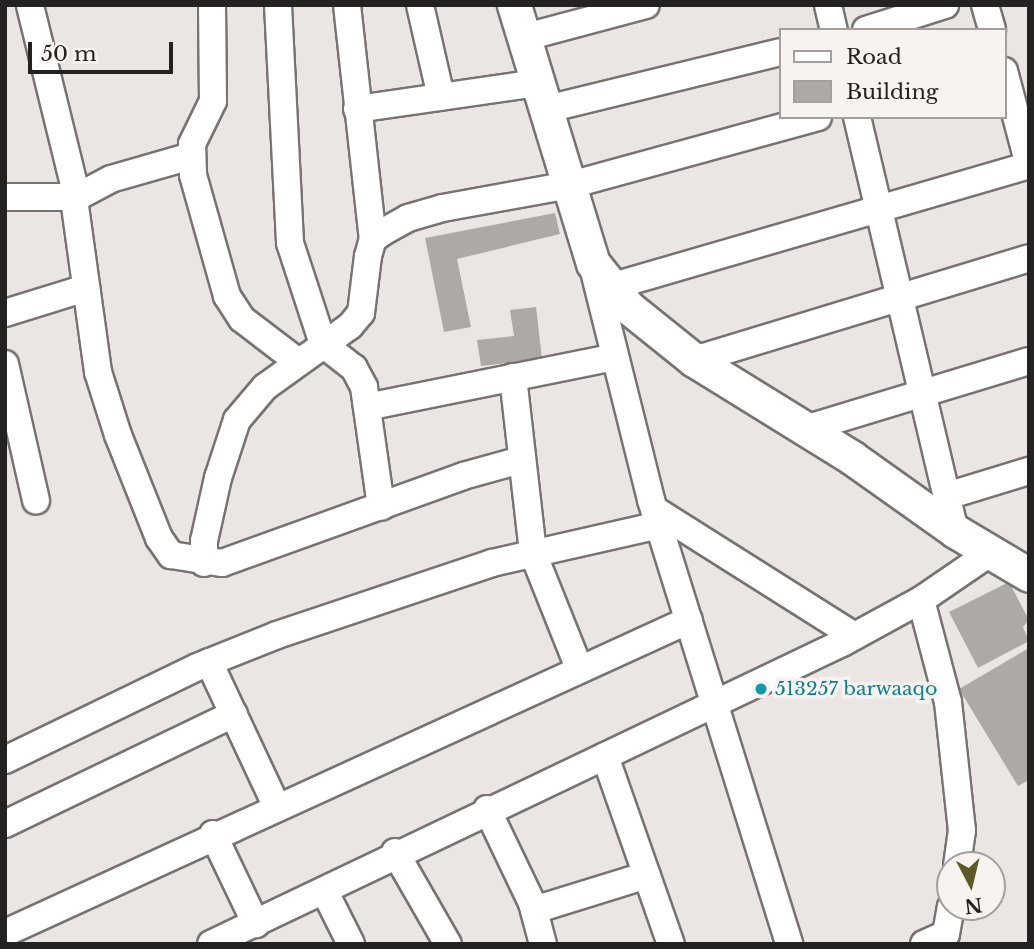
<!DOCTYPE html>
<html>
<head>
<meta charset="utf-8">
<style>
	body { margin:0 }
	#map { position:relative; width:1034px; height:949px; overflow:hidden; background:#ebe6e3; font-family:"Libre Baskerville",serif }
	div>[style] { position:absolute }
	.building>* { inset:0; background:#aea9a7 }
	.roads { filter:drop-shadow(2px 0 #777371) drop-shadow(-2px 0 #777371) drop-shadow(0 2px #777371) drop-shadow(0 -2px #777371) }
	.minor>* { height:26px; margin:-13px; padding:0 13px; transform-origin:13px; border-radius:13px; background:#fff }
	.major>* { height:33px; margin:-16.5px; padding:0 16.5px; transform-origin:16.5px; border-radius:16.5px; background:#fff }
	.dots>* { width:19px; height:19px; translate:-50% -50%; box-sizing:border-box; border:4px solid #f8f3f0; border-radius:50% }
	span { translate:-50% -50%; white-space:nowrap; text-align:center; line-height:1.15; -webkit-text-stroke:7px #f8f3f0; paint-order:stroke }
	.culture-label { font-size:19px; color:#0d838f }
	.left { translate:0 -50%; text-align:left }
	.frame { position:absolute; inset:0; border:7px solid #242221; pointer-events:none }
	.legend { position:absolute; left:779px; top:28px; width:228px; height:91px; box-sizing:border-box; background:#f8f3f0; border:2px solid #a39f9d; margin:0; padding:9px 12px; list-style:none; font-size:21px; color:#242221 }
	.legend li { display:flex; align-items:center; gap:14px; height:35px }
	.legend b { width:35px; border:2px solid #a39f9d }
	.north { position:absolute; left:936px; top:851px; width:70px; height:70px; box-sizing:border-box; background:#f8f3f0; border:2px solid #a39f9d; border-radius:50%; rotate:173deg; font-size:19px; font-weight:700; line-height:28px; text-align:center; color:#242221 }
	.north::after { content:''; display:block; margin:auto; width:24px; height:32px; background:#5e5824; clip-path:polygon(50% 0,100% 100%,50% 72%,0 100%) }
	.scale { position:absolute; left:28px; top:42px; width:145px; height:32px; box-sizing:border-box; border:4px solid #242221; border-top:0; padding-left:9px; font-size:21px; line-height:24px; white-space:nowrap; color:#242221; -webkit-text-stroke:5px #f8f3f0; paint-order:stroke }
</style>
</head>
<body>
<div id="map">
	<div class="building">
		<div style="clip-path:polygon(555px 213px,560px 234px,457px 259px,471px 327px,444px 332px,425px 238px)"></div>
		<div style="clip-path:polygon(536px 307px,542px 359px,481px 366px,477px 340px,514px 336px,510px 310px)"></div>
		<div style="clip-path:polygon(1009px 582px,1029px 620px,1023px 627px,1029px 641px,978px 668px,949px 612px)"></div>
		<div style="clip-path:polygon(1029px 648px,1029px 780px,1018px 786px,959px 689px)"></div>
	</div>
	<div class="roads">
		<div class="minor">
			<div style="left:212px;top:5px;width:96px;rotate:89.4deg"></div>
			<div style="left:213px;top:101px;width:48px;rotate:116deg"></div>
			<div style="left:192px;top:144px;width:31px;rotate:88deg"></div>
			<div style="left:193px;top:175px;width:126px;rotate:74.3deg"></div>
			<div style="left:227px;top:296px;width:27px;rotate:57deg"></div>
			<div style="left:242px;top:319px;width:69px;rotate:37.4deg"></div>
			<div style="left:278px;top:5px;width:238px;rotate:87.1deg"></div>
			<div style="left:290px;top:243px;width:106px;rotate:71.9deg"></div>
			<div style="left:323px;top:344px;width:39px;rotate:38deg"></div>
			<div style="left:354px;top:368px;width:21px;rotate:62deg"></div>
			<div style="left:364px;top:387px;width:121px;rotate:81.9deg"></div>
			<div style="left:347px;top:5px;width:235px;rotate:83.7deg"></div>
			<div style="left:420px;top:5px;width:94px;rotate:77.1deg"></div>
			<div style="left:828px;top:5px;width:26px;rotate:77deg"></div>
			<div style="left:985px;top:5px;width:26px;rotate:74deg"></div>
			<div style="left:866px;top:30px;width:83px;rotate:-17.6deg"></div>
			<div style="left:522px;top:38px;width:128px;rotate:-14.9deg"></div>
			<div style="left:1004px;top:71px;width:97px;rotate:75.1deg"></div>
			<div style="left:357px;top:109px;width:183px;rotate:-8.2deg"></div>
			<div style="left:547px;top:109px;width:240px;rotate:-13.7deg"></div>
			<div style="left:857px;top:117px;width:425px;rotate:76.7deg"></div>
			<div style="left:191px;top:156px;width:83px;rotate:164deg"></div>
			<div style="left:111px;top:179px;width:38px;rotate:152deg"></div>
			<div style="left:77px;top:197px;width:9px;rotate:103deg"></div>
			<div style="left:75px;top:206px;width:168px;rotate:82.1deg"></div>
			<div style="left:98px;top:372px;width:66px;rotate:72.4deg"></div>
			<div style="left:118px;top:435px;width:111px;rotate:68.3deg"></div>
			<div style="left:159px;top:538px;width:21px;rotate:55deg"></div>
			<div style="left:171px;top:555px;width:52px;rotate:8.9deg"></div>
			<div style="left:222px;top:563px;width:256px;rotate:-19.8deg"></div>
			<div style="left:463px;top:476px;width:60px;rotate:-15.4deg"></div>
			<div style="left:5px;top:197px;width:72px"></div>
			<div style="left:77px;top:197px;width:198px;rotate:-103.8deg"></div>
			<div style="left:593px;top:267px;width:240px;rotate:76deg"></div>
			<div style="left:651px;top:500px;width:465px;rotate:72.7deg"></div>
			<div style="left:610px;top:287px;width:436px;rotate:-16.2deg"></div>
			<div style="left:5px;top:313px;width:85px;rotate:-17.2deg"></div>
			<div style="left:694px;top:360px;width:350px;rotate:-16.9deg"></div>
			<div style="left:5px;top:364px;width:140px;rotate:77.2deg"></div>
			<div style="left:513px;top:377px;width:177px;rotate:83.5deg"></div>
			<div style="left:533px;top:553px;width:124px;rotate:68.2deg"></div>
			<div style="left:367px;top:407px;width:252px;rotate:-11.4deg"></div>
			<div style="left:805px;top:429px;width:234px;rotate:-16.9deg"></div>
			<div style="left:947px;top:496px;width:86px;rotate:-17deg"></div>
			<div style="left:655px;top:510px;width:236px;rotate:32.3deg"></div>
			<div style="left:204px;top:563px;width:22px;rotate:-90deg"></div>
			<div style="left:204px;top:541px;width:65px;rotate:-77.5deg"></div>
			<div style="left:218px;top:478px;width:61px;rotate:-71.9deg"></div>
			<div style="left:237px;top:420px;width:43px;rotate:-49.7deg"></div>
			<div style="left:265px;top:387px;width:105px;rotate:-35.7deg"></div>
			<div style="left:350px;top:326px;width:17px;rotate:-50deg"></div>
			<div style="left:361px;top:313px;width:57px;rotate:-83deg"></div>
			<div style="left:368px;top:256px;width:18px;rotate:-74deg"></div>
			<div style="left:373px;top:239px;width:12px;rotate:-35deg"></div>
			<div style="left:383px;top:232px;width:29px;rotate:-29deg"></div>
			<div style="left:408px;top:218px;width:36px;rotate:-16deg"></div>
			<div style="left:443px;top:208px;width:129px;rotate:-10.3deg"></div>
			<div style="left:570px;top:185px;width:257px;rotate:-15.3deg"></div>
			<div style="left:921px;top:600px;width:106px;rotate:75.2deg"></div>
			<div style="left:948px;top:702px;width:129px;rotate:83.8deg"></div>
			<div style="left:962px;top:830px;width:35px;rotate:98deg"></div>
			<div style="left:209px;top:662px;width:160px;rotate:64.9deg"></div>
			<div style="left:605px;top:756px;width:199px;rotate:70.7deg"></div>
			<div style="left:5px;top:760px;width:213px;rotate:-25.8deg"></div>
			<div style="left:197px;top:667px;width:86px;rotate:-21.8deg"></div>
			<div style="left:277px;top:635px;width:227px;rotate:-18.5deg"></div>
			<div style="left:492px;top:563px;width:171px;rotate:-12.8deg"></div>
			<div style="left:487px;top:809px;width:104px;rotate:64.4deg"></div>
			<div style="left:532px;top:903px;width:42px;rotate:75deg"></div>
			<div style="left:5px;top:824px;width:254px;rotate:-25.7deg"></div>
			<div style="left:213px;top:834px;width:100px;rotate:64.5deg"></div>
			<div style="left:395px;top:852px;width:106px;rotate:60.1deg"></div>
			<div style="left:325px;top:892px;width:58px;rotate:63.4deg"></div>
			<div style="left:534px;top:910px;width:118px;rotate:-17.2deg"></div>
			<div style="left:5px;top:933px;width:752px;rotate:-24.59deg"></div>
			<div style="left:211px;top:944px;width:699px;rotate:-25.5deg"></div>
			<div style="left:842px;top:643px;width:90px;rotate:-28.6deg"></div>
			<div style="left:921px;top:600px;width:85px;rotate:-34.4deg"></div>
			<div style="left:924px;top:944px;width:24px;rotate:-24deg"></div>
			<div style="left:946px;top:934px;width:27px;rotate:-80deg"></div>
		</div>
		<div class="major">
			<div style="left:514px;top:5px;width:270px;rotate:73deg"></div>
			<div style="left:593px;top:263px;width:56px;rotate:51.5deg"></div>
			<div style="left:628px;top:307px;width:85px;rotate:38.8deg"></div>
			<div style="left:694px;top:360px;width:185px;rotate:31.7deg"></div>
			<div style="left:851px;top:457px;width:128px;rotate:35.4deg"></div>
			<div style="left:955px;top:531px;width:86px;rotate:30.7deg"></div>
		</div>
	</div>
	<div class="dots">
		<div style="left:761px;top:689px;background:#0f9aa8"></div>
	</div>
	<div class="culture-label">
		<span class="left" style="left:775px;top:689px">513257 barwaaqo</span>
	</div>
	<div class="frame"></div>
	<ul class="legend">
	<li><b style="height:9px;background:#fff"></b>Road</li>
	<li><b style="height:19px;background:#aea9a7"></b>Building</li>
	</ul>
	<div class="north">N</div>
	<div class="scale">50 m</div>
</div>
</body>
</html>
